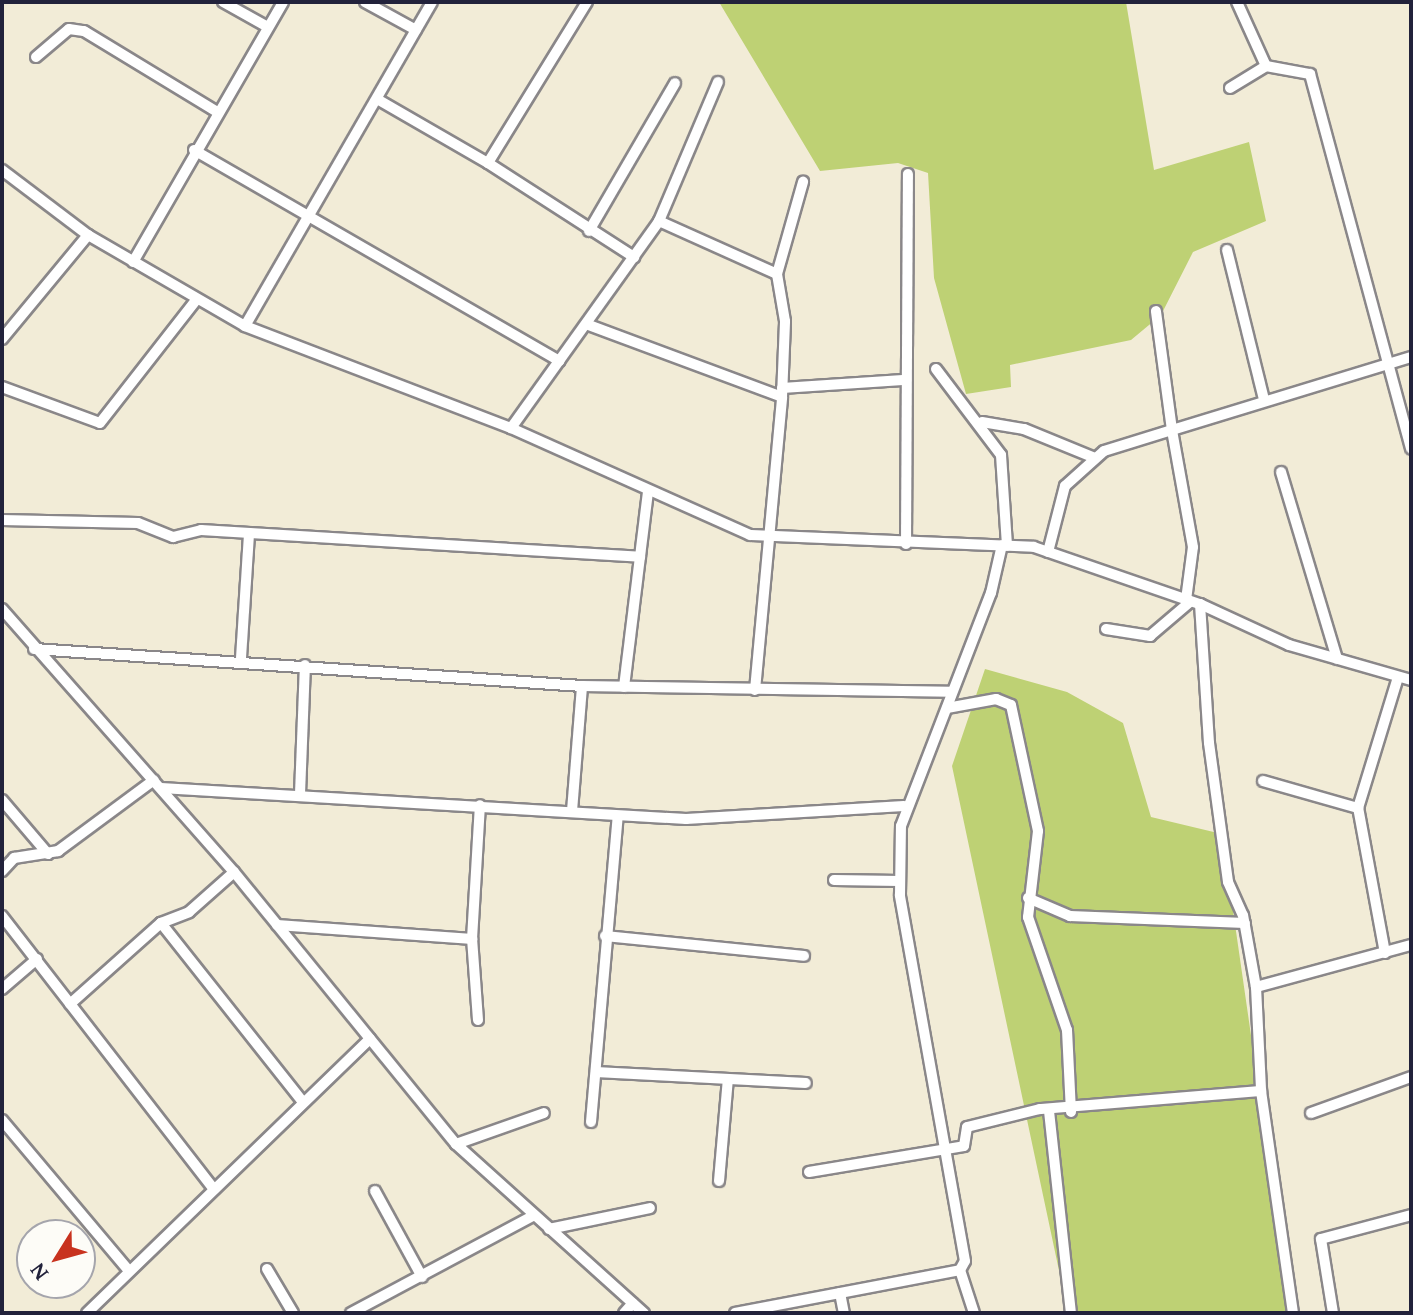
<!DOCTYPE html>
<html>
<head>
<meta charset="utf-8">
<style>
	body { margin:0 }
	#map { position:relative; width:1413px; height:1315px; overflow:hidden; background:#f2ecd7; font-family:"Gentium Book Plus",serif }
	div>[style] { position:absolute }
	.green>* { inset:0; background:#bed174 }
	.roads { filter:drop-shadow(2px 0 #8a8789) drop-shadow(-2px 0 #8a8789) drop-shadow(0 2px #8a8789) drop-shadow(0 -2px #8a8789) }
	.street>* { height:10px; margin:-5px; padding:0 5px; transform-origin:5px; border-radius:5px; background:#fff }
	span { translate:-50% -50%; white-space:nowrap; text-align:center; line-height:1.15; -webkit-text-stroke:7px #fdfcf7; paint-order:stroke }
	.frame { position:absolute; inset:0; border:4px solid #22223b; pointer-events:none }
	.north { position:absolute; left:16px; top:1219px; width:80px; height:80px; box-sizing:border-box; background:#fdfcf7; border:2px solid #a5a5ac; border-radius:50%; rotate:233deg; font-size:22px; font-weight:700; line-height:32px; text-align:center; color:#22223b }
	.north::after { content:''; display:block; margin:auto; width:28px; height:36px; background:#c8321e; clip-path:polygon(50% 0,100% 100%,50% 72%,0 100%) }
</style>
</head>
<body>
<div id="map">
	<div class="green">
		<div style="clip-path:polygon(719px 2px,1126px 2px,1154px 170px,1249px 142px,1266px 221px,1193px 252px,1161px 315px,1131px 340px,1010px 365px,1011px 387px,966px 394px,934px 278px,928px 173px,898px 163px,820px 171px)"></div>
		<div style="clip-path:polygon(985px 669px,1067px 692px,1123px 723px,1151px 817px,1222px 834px,1291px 1313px,1068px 1313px,952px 766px)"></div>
	</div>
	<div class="roads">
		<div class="street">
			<div style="left:223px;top:2px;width:51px;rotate:29.1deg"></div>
			<div style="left:365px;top:2px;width:58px;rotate:28.8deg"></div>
			<div style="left:587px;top:2px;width:189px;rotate:121.6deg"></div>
			<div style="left:488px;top:163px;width:174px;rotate:32.8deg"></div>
			<div style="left:1237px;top:2px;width:70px;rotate:65.6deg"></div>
			<div style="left:36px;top:57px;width:43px;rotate:-40.3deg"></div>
			<div style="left:69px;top:29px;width:15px;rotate:8deg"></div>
			<div style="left:84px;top:31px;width:156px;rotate:31.3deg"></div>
			<div style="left:1230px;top:88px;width:42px;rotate:-31.4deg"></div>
			<div style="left:1266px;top:66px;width:45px;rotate:10.3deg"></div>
			<div style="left:1310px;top:74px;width:388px;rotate:74.9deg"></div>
			<div style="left:377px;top:99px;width:128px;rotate:30deg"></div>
			<div style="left:194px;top:150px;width:422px;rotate:30deg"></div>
			<div style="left:2px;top:170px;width:108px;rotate:37.1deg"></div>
			<div style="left:88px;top:235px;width:181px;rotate:30.1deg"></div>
			<div style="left:245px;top:326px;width:285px;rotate:21deg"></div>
			<div style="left:511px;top:428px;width:262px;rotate:24.1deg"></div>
			<div style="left:750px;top:535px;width:284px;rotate:2.4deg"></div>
			<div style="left:1034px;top:547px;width:176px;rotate:19deg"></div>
			<div style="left:1200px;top:604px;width:98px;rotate:24.7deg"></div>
			<div style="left:1289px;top:645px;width:127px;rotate:16deg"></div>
			<div style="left:659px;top:221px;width:129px;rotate:24.2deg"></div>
			<div style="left:589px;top:231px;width:171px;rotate:-59.8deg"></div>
			<div style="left:1227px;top:250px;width:154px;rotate:76.1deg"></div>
			<div style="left:133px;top:262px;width:300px;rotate:-60deg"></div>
			<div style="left:586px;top:324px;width:209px;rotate:20.4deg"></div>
			<div style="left:245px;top:326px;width:374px;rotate:-60deg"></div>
			<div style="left:2px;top:339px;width:135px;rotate:-50.4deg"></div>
			<div style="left:936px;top:369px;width:108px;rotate:52.9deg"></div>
			<div style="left:1001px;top:455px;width:91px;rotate:86.2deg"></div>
			<div style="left:2px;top:387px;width:104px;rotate:20.2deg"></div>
			<div style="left:100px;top:423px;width:156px;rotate:-52deg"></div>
			<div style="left:782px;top:388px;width:121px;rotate:-3.8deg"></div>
			<div style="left:982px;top:422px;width:43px;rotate:9.5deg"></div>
			<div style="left:1024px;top:429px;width:77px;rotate:22.2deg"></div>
			<div style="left:511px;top:428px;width:254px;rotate:-54.4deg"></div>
			<div style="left:659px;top:221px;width:151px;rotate:-67deg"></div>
			<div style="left:1281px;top:472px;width:195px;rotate:73.3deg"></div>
			<div style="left:2px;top:520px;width:136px;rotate:1.3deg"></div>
			<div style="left:138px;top:523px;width:38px;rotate:22deg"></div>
			<div style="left:173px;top:537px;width:29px;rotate:-14deg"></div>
			<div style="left:201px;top:530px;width:440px;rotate:3.5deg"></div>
			<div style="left:906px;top:544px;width:370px;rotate:-89.7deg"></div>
			<div style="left:1048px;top:552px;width:68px;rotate:-75.6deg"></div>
			<div style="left:1065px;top:486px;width:52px;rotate:-41.9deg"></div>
			<div style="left:1104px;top:451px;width:71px;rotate:-17.2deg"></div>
			<div style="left:1172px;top:430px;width:120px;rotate:-97.7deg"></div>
			<div style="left:1186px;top:600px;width:53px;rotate:-82.5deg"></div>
			<div style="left:1193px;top:547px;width:119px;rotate:-100.2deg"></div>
			<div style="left:1172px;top:430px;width:250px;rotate:-17deg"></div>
			<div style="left:1200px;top:604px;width:139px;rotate:86.3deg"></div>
			<div style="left:1209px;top:743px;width:140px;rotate:82.2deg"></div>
			<div style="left:1228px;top:882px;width:36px;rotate:66deg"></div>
			<div style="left:1243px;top:915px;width:73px;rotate:79.8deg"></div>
			<div style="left:1256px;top:987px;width:104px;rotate:87.2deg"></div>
			<div style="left:1261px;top:1091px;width:224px;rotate:81.8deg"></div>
			<div style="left:2px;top:609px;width:351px;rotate:48.6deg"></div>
			<div style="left:234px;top:872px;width:351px;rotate:50.8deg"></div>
			<div style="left:456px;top:1144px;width:253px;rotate:42deg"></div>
			<div style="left:1106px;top:629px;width:45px;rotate:9deg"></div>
			<div style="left:1150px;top:636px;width:52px;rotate:-40.4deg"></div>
			<div style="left:34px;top:649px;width:549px;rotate:3.86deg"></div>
			<div style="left:582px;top:686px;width:368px;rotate:0.9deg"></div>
			<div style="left:241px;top:658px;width:125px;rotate:-86.3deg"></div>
			<div style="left:624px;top:687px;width:197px;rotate:-83deg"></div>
			<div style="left:755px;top:690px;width:294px;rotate:-84.7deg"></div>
			<div style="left:782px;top:397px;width:76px;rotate:-87.7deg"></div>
			<div style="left:785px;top:321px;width:48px;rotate:-99.7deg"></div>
			<div style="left:777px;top:274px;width:96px;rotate:-74.2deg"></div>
			<div style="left:947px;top:708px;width:50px;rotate:-10.4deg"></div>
			<div style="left:996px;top:699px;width:16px;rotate:22deg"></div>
			<div style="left:1011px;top:705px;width:129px;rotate:77.9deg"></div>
			<div style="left:1038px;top:831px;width:87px;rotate:96.6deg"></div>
			<div style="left:1028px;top:917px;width:120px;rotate:71deg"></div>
			<div style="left:1067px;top:1030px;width:82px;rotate:87.2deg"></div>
			<div style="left:1263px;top:781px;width:99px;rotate:15.9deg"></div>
			<div style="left:161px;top:788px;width:526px;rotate:3.38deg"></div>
			<div style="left:686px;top:819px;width:218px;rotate:-3.4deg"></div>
			<div style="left:300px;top:794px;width:129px;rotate:-87.8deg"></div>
			<div style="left:2px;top:800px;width:71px;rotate:49.6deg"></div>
			<div style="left:572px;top:811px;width:125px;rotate:-85.4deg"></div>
			<div style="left:2px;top:871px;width:18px;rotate:-47deg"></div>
			<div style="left:14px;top:858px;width:45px;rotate:-9deg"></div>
			<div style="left:58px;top:851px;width:119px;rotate:-36.5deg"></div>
			<div style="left:834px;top:880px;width:66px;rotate:0.9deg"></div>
			<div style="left:1028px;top:898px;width:46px;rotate:23.2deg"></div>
			<div style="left:1070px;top:916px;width:175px;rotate:2.3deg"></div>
			<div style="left:2px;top:916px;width:344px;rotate:52.2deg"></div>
			<div style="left:161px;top:923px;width:228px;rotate:51.6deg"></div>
			<div style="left:277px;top:925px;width:196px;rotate:4.1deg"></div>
			<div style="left:605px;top:936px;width:200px;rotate:5.7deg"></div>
			<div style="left:1385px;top:953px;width:147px;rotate:-100.5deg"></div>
			<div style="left:1358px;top:808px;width:137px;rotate:-73deg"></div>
			<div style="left:1256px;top:987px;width:161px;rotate:-15.2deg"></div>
			<div style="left:2px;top:989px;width:46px;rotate:-40.6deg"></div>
			<div style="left:70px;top:1004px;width:122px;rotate:-41.7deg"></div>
			<div style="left:161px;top:923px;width:30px;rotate:-21deg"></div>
			<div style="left:189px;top:912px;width:60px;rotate:-41.6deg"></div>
			<div style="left:478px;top:1020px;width:81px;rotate:-94.2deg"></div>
			<div style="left:472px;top:939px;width:134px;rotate:-86.6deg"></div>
			<div style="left:596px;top:1072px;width:210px;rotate:3deg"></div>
			<div style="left:1049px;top:1111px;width:203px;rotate:83.8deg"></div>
			<div style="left:1311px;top:1113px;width:106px;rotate:-19.8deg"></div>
			<div style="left:2px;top:1120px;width:197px;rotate:49.9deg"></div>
			<div style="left:591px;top:1122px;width:307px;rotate:-85deg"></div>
			<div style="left:456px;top:1144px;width:93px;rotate:-19.4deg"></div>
			<div style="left:809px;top:1172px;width:157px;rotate:-9.5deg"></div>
			<div style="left:964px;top:1146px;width:19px;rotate:-81deg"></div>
			<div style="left:967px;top:1127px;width:75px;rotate:-13.9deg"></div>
			<div style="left:1040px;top:1109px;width:222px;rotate:-4.7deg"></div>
			<div style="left:719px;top:1181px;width:102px;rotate:-85deg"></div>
			<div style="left:375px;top:1191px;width:98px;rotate:61.3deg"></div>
			<div style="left:549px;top:1229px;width:103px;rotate:-11.7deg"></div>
			<div style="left:267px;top:1269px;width:51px;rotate:59.4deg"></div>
			<div style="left:960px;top:1270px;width:45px;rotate:72deg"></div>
			<div style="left:840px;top:1293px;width:20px;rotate:79deg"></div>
			<div style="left:87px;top:1313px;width:394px;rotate:-44.1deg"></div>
			<div style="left:351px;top:1313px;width:206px;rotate:-28.1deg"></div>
			<div style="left:624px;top:1313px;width:13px;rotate:-48deg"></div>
			<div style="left:735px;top:1313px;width:229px;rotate:-10.8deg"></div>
			<div style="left:960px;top:1270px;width:10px;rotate:-61deg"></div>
			<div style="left:965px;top:1261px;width:372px;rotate:-100.1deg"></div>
			<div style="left:900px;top:895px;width:69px;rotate:-89.2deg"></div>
			<div style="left:901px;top:826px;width:250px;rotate:-68.9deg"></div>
			<div style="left:991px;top:593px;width:49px;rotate:-77.1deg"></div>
			<div style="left:1333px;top:1313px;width:75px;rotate:-99.2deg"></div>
			<div style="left:1321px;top:1239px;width:93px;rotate:-14.9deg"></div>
		</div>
	</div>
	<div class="frame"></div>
	<div class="north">N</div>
</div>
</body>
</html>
